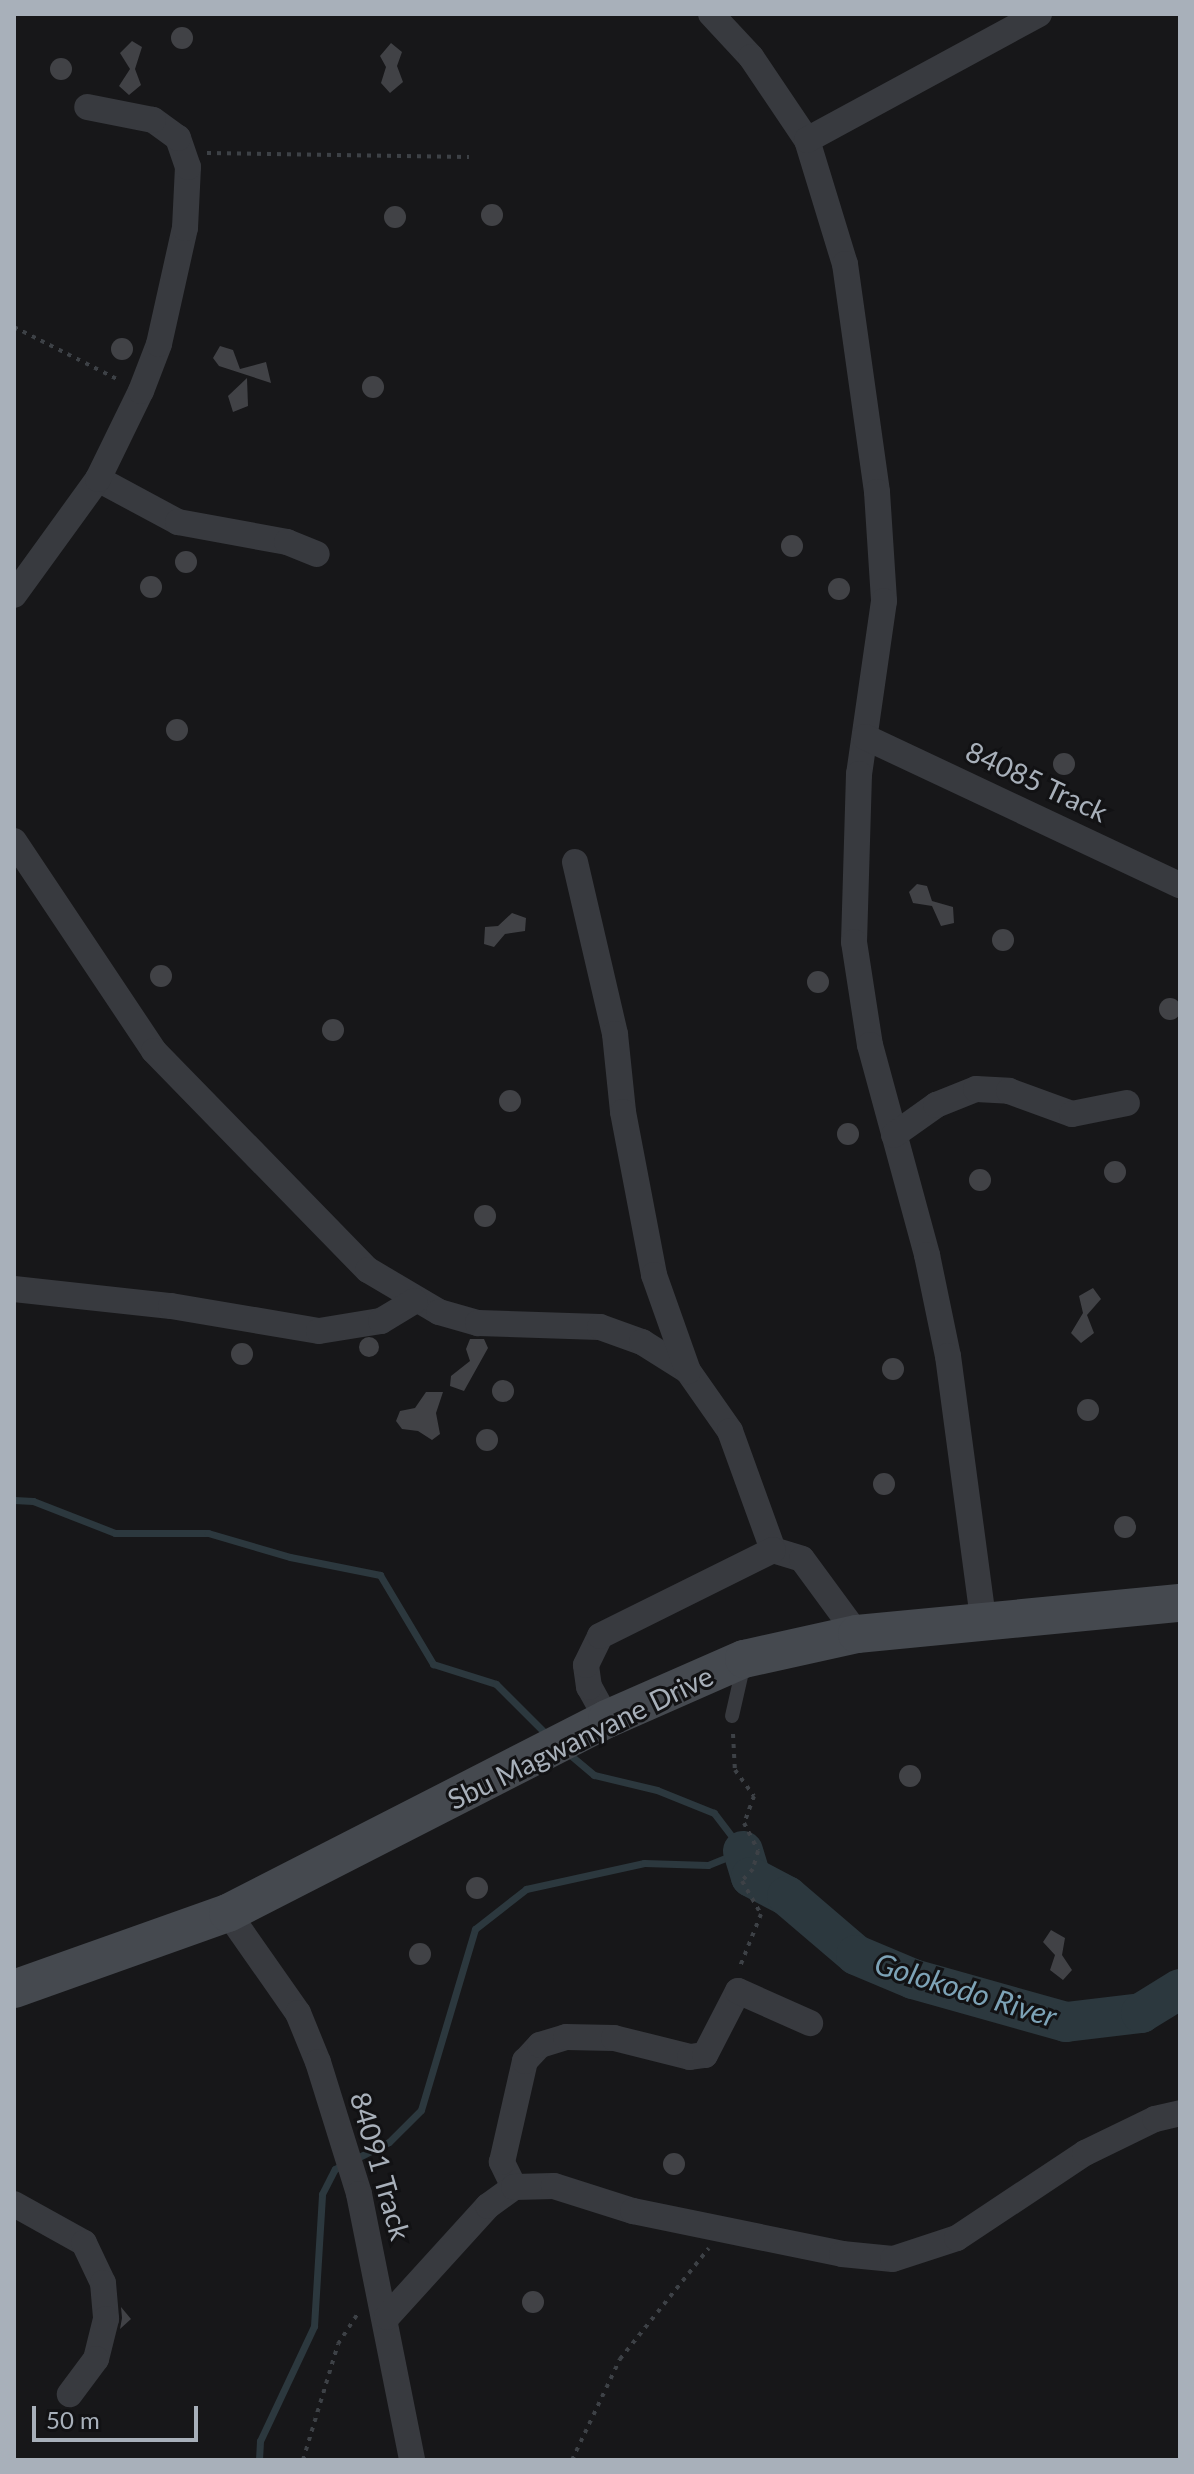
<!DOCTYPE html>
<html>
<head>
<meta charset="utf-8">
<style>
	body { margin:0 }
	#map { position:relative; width:1194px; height:2474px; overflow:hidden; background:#171719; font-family:Lato,sans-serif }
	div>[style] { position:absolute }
	.stream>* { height:7px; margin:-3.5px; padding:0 3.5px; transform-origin:3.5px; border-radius:3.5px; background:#2c383e }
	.river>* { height:40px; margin:-20px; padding:0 20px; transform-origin:20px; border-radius:20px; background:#2c383e }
	.building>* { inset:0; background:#414246 }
	.round { border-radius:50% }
	.path>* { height:4px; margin-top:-2px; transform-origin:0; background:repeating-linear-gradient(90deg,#3d4146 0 4px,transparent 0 10px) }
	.lane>* { height:14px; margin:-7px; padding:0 7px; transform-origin:7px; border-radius:7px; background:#383a3f }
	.street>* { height:26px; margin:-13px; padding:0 13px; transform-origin:13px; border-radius:13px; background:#383a3f }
	.secondary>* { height:38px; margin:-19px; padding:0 19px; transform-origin:19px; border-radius:19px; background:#45494f }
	span { translate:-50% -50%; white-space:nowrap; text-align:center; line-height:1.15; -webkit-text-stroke:6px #121214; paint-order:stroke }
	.street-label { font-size:28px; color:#a8b0ba }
	.water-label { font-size:30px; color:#7da3b7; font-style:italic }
	.frame { position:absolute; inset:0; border:16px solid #a8b0ba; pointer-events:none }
	.scale { position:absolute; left:32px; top:2406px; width:166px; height:36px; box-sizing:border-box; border:4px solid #a8b0ba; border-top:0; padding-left:10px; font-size:24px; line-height:28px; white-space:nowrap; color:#a8b0ba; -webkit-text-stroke:6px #121214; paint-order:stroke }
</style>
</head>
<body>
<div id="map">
	<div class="stream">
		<div style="left:14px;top:1500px;width:19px;rotate:3deg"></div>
		<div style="left:33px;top:1501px;width:88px;rotate:21.3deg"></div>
		<div style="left:115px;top:1533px;width:93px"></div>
		<div style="left:208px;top:1533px;width:85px;rotate:16.3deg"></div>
		<div style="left:290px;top:1557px;width:92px;rotate:11.3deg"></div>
		<div style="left:380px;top:1575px;width:104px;rotate:59.2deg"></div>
		<div style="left:433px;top:1664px;width:66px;rotate:17.6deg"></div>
		<div style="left:496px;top:1684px;width:75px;rotate:45deg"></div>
		<div style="left:259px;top:2460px;width:19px;rotate:-87deg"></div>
		<div style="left:260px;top:2441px;width:127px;rotate:-64.8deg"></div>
		<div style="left:314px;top:2326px;width:132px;rotate:-86.5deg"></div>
		<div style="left:322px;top:2194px;width:28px;rotate:-63deg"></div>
		<div style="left:335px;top:2169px;width:60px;rotate:-26.6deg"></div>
		<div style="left:389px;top:2142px;width:45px;rotate:-45deg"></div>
		<div style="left:421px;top:2110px;width:189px;rotate:-73.4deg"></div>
		<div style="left:475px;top:1929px;width:65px;rotate:-38.1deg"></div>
		<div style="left:526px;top:1889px;width:121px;rotate:-12.4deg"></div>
		<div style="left:644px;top:1863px;width:64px;rotate:1.8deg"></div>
		<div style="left:708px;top:1865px;width:38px;rotate:-22deg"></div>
		<div style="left:743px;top:1851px;width:48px;rotate:-127.3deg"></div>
		<div style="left:714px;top:1813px;width:61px;rotate:-158deg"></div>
		<div style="left:657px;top:1790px;width:65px;rotate:-166.6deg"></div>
		<div style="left:594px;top:1775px;width:34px;rotate:-140deg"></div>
	</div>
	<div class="river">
		<div style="left:743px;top:1851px;width:27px;rotate:73deg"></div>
		<div style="left:751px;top:1877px;width:41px;rotate:27.8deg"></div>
		<div style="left:787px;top:1896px;width:91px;rotate:40.5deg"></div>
		<div style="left:856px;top:1955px;width:62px;rotate:22.8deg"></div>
		<div style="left:913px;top:1979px;width:159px;rotate:15.7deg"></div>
		<div style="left:1066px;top:2022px;width:76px;rotate:-6.8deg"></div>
		<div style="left:1141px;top:2013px;width:46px;rotate:-31.6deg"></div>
	</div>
	<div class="building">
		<div class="round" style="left:171px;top:27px;width:22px;height:22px"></div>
		<div style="clip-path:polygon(132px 41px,142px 47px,135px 69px,141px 85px,129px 95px,119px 86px,130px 69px,120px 53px)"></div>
		<div style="clip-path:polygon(391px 43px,402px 52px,397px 66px,403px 82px,390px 93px,381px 83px,386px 67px,380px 56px)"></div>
		<div class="round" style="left:50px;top:58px;width:22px;height:22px"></div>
		<div class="round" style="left:481px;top:204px;width:22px;height:22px"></div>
		<div class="round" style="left:384px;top:206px;width:22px;height:22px"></div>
		<div class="round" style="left:111px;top:338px;width:22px;height:22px"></div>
		<div style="clip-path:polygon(220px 346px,233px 350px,240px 369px,266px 362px,271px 383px,219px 366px,213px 358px)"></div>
		<div class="round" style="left:362px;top:376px;width:22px;height:22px"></div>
		<div style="clip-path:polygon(247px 378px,248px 406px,233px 412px,228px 396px)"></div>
		<div class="round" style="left:781px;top:535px;width:22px;height:22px"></div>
		<div class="round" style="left:175px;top:551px;width:22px;height:22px"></div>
		<div class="round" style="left:140px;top:576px;width:22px;height:22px"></div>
		<div class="round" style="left:828px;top:578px;width:22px;height:22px"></div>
		<div class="round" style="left:166px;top:719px;width:22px;height:22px"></div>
		<div class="round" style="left:1053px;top:753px;width:22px;height:22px"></div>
		<div style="clip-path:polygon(917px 884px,927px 886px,932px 901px,953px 907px,954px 923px,941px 926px,932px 906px,913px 903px,909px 892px)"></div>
		<div style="clip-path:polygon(512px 913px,526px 918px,525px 931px,505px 934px,494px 947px,484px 944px,485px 927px,498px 926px)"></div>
		<div class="round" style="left:992px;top:929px;width:22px;height:22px"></div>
		<div class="round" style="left:150px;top:965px;width:22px;height:22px"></div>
		<div class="round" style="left:807px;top:971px;width:22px;height:22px"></div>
		<div class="round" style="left:1159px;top:998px;width:22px;height:22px"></div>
		<div class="round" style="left:322px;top:1019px;width:22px;height:22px"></div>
		<div class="round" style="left:499px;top:1090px;width:22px;height:22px"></div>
		<div class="round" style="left:837px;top:1123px;width:22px;height:22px"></div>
		<div class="round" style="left:1104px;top:1161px;width:22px;height:22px"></div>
		<div class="round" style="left:969px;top:1169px;width:22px;height:22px"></div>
		<div class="round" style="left:474px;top:1205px;width:22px;height:22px"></div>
		<div style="clip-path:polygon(1093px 1288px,1101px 1299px,1087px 1315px,1094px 1333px,1081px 1343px,1071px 1333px,1083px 1313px,1079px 1296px)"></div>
		<div class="round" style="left:359px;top:1337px;width:20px;height:20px"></div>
		<div style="clip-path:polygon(470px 1339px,484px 1339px,488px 1348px,464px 1391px,450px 1386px,451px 1376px,470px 1361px,466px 1349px)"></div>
		<div class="round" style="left:231px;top:1343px;width:22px;height:22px"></div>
		<div class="round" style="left:882px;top:1358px;width:22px;height:22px"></div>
		<div class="round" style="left:492px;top:1380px;width:22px;height:22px"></div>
		<div style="clip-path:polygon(426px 1392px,443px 1392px,436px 1413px,440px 1434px,432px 1440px,418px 1431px,402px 1429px,396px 1421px,400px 1411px,415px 1408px)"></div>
		<div class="round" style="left:1077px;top:1399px;width:22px;height:22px"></div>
		<div class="round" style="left:476px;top:1429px;width:22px;height:22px"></div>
		<div class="round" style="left:873px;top:1473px;width:22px;height:22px"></div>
		<div class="round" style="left:1114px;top:1516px;width:22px;height:22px"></div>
		<div class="round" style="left:899px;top:1765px;width:22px;height:22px"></div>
		<div class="round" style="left:466px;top:1877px;width:22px;height:22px"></div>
		<div style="clip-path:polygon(1051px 1930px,1065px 1938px,1062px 1955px,1072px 1970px,1063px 1980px,1050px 1970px,1055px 1955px,1043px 1942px)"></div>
		<div class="round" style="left:409px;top:1943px;width:22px;height:22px"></div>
		<div class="round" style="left:663px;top:2153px;width:22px;height:22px"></div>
		<div class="round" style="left:522px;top:2291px;width:22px;height:22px"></div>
		<div style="clip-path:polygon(121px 2307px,131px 2319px,120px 2329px,122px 2318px)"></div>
	</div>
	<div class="path">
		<div style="left:207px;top:153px;width:262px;rotate:0.9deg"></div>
		<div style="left:14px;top:327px;width:118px;rotate:26.8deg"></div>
		<div style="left:733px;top:1734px;width:36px;rotate:87deg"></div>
		<div style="left:735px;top:1770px;width:32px;rotate:54deg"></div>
		<div style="left:754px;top:1796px;width:29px;rotate:110deg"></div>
		<div style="left:744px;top:1823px;width:31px;rotate:63deg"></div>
		<div style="left:758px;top:1851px;width:19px;rotate:106deg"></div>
		<div style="left:753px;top:1869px;width:16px;rotate:133deg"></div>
		<div style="left:742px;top:1881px;width:38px;rotate:60deg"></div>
		<div style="left:761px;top:1914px;width:59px;rotate:111.8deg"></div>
		<div style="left:303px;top:2460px;width:121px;rotate:-73.2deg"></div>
		<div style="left:338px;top:2344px;width:37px;rotate:-57deg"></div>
		<div style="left:572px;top:2460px;width:112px;rotate:-64.6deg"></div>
		<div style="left:620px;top:2359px;width:142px;rotate:-51.3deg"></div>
	</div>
	<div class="lane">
		<div style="left:732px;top:1716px;width:54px;rotate:-77.2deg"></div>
	</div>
	<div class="street">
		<div style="left:711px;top:14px;width:59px;rotate:47.1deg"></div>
		<div style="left:751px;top:57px;width:100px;rotate:56deg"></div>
		<div style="left:807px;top:140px;width:130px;rotate:73deg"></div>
		<div style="left:845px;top:264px;width:230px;rotate:82deg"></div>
		<div style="left:877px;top:492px;width:109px;rotate:86.3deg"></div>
		<div style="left:884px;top:601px;width:175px;rotate:98.2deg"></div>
		<div style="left:859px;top:774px;width:168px;rotate:91.7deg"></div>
		<div style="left:854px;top:942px;width:104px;rotate:81.2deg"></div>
		<div style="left:870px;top:1045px;width:218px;rotate:74.8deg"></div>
		<div style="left:927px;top:1255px;width:103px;rotate:78.3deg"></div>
		<div style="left:948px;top:1356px;width:265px;rotate:82.4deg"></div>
		<div style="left:807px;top:140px;width:264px;rotate:-28.5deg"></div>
		<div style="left:98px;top:479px;width:91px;rotate:28.3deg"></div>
		<div style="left:178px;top:522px;width:111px;rotate:10.4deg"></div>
		<div style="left:287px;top:542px;width:32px;rotate:22deg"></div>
		<div style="left:14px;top:595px;width:143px;rotate:-54.1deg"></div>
		<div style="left:98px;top:479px;width:98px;rotate:-64deg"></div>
		<div style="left:141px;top:391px;width:50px;rotate:-69deg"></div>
		<div style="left:159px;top:344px;width:119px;rotate:-77.4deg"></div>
		<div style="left:185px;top:228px;width:61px;rotate:-87.2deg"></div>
		<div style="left:188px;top:167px;width:31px;rotate:-109deg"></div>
		<div style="left:178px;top:138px;width:31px;rotate:-144deg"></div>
		<div style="left:153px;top:120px;width:67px;rotate:-168.9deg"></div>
		<div style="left:865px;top:737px;width:348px;rotate:25.2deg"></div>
		<div style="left:14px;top:841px;width:252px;rotate:56.3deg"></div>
		<div style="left:154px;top:1051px;width:306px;rotate:45.7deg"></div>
		<div style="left:368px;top:1270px;width:82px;rotate:30.6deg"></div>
		<div style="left:439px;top:1312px;width:41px;rotate:15.8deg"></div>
		<div style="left:478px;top:1323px;width:122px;rotate:1.9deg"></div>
		<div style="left:600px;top:1327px;width:45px;rotate:19.7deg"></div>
		<div style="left:642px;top:1342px;width:54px;rotate:32.2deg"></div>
		<div style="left:688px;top:1371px;width:73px;rotate:55deg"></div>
		<div style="left:730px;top:1431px;width:127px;rotate:70.1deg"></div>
		<div style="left:773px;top:1550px;width:30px;rotate:17deg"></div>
		<div style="left:802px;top:1559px;width:93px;rotate:53.7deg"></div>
		<div style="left:575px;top:862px;width:177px;rotate:76.9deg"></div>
		<div style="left:615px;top:1034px;width:78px;rotate:84.1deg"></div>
		<div style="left:623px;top:1112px;width:166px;rotate:79.2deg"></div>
		<div style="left:654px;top:1275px;width:102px;rotate:70.5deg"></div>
		<div style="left:894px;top:1135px;width:52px;rotate:-35.5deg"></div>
		<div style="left:936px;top:1105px;width:43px;rotate:-21.8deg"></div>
		<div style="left:976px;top:1089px;width:33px;rotate:3deg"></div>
		<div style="left:1009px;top:1091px;width:67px;rotate:20.1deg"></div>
		<div style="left:1072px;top:1114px;width:56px;rotate:-11.3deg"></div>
		<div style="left:14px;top:1289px;width:158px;rotate:6.2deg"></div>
		<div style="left:171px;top:1306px;width:150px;rotate:9.6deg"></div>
		<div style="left:319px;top:1331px;width:63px;rotate:-9.2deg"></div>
		<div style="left:381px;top:1321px;width:39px;rotate:-31deg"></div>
		<div style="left:607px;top:1719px;width:37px;rotate:-119deg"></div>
		<div style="left:589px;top:1687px;width:22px;rotate:-98deg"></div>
		<div style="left:586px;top:1665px;width:32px;rotate:-64deg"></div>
		<div style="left:600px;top:1636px;width:193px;rotate:-26.4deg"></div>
		<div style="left:228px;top:1913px;width:122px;rotate:55deg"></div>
		<div style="left:298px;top:2013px;width:53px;rotate:67.8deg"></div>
		<div style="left:318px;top:2062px;width:138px;rotate:72.7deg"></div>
		<div style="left:359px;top:2194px;width:271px;rotate:78.7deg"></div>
		<div style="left:514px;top:2187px;width:28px;rotate:-116deg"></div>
		<div style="left:502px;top:2162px;width:104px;rotate:-77.2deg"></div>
		<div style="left:525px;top:2061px;width:22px;rotate:-47deg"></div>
		<div style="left:540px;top:2045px;width:27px;rotate:-17deg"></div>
		<div style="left:566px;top:2037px;width:48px;rotate:1.2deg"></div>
		<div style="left:614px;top:2038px;width:78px;rotate:14deg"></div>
		<div style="left:690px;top:2057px;width:15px;rotate:-8deg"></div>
		<div style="left:705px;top:2055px;width:72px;rotate:-62.7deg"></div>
		<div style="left:738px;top:1991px;width:79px;rotate:24deg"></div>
		<div style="left:14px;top:2204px;width:80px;rotate:29.1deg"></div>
		<div style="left:84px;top:2243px;width:44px;rotate:64.6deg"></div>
		<div style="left:103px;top:2283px;width:36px;rotate:85deg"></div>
		<div style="left:106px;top:2319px;width:41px;rotate:104deg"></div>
		<div style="left:96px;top:2359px;width:44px;rotate:126.6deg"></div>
		<div style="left:387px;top:2317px;width:150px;rotate:-47.7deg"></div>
		<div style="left:488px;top:2206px;width:32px;rotate:-36deg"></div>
		<div style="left:514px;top:2187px;width:40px;rotate:-1.4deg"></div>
		<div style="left:554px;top:2186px;width:83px;rotate:17.6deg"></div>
		<div style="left:633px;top:2211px;width:213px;rotate:11.6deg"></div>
		<div style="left:842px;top:2254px;width:51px;rotate:5.6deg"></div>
		<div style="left:893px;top:2259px;width:67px;rotate:-18.2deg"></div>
		<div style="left:957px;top:2238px;width:154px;rotate:-33.6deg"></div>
		<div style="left:1085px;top:2153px;width:78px;rotate:-25.9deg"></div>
		<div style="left:1155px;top:2119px;width:26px;rotate:-13deg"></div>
	</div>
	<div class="secondary">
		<div style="left:14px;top:1989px;width:227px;rotate:-19.6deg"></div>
		<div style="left:228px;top:1913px;width:426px;rotate:-27.1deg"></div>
		<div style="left:607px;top:1719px;width:150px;rotate:-23.7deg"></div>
		<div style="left:744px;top:1659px;width:116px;rotate:-12.5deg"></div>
		<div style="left:857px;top:1634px;width:324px;rotate:-5.5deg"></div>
	</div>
	<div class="street-label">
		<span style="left:1037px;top:781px;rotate:25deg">84085 Track</span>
		<span style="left:580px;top:1737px;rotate:-26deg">Sbu Magwanyane Drive</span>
		<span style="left:381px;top:2166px;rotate:74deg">84091 Track</span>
	</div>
	<div class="water-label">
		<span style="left:966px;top:1989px;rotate:17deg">Golokodo River</span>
	</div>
	<div class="frame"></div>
	<div class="scale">50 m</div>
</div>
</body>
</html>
